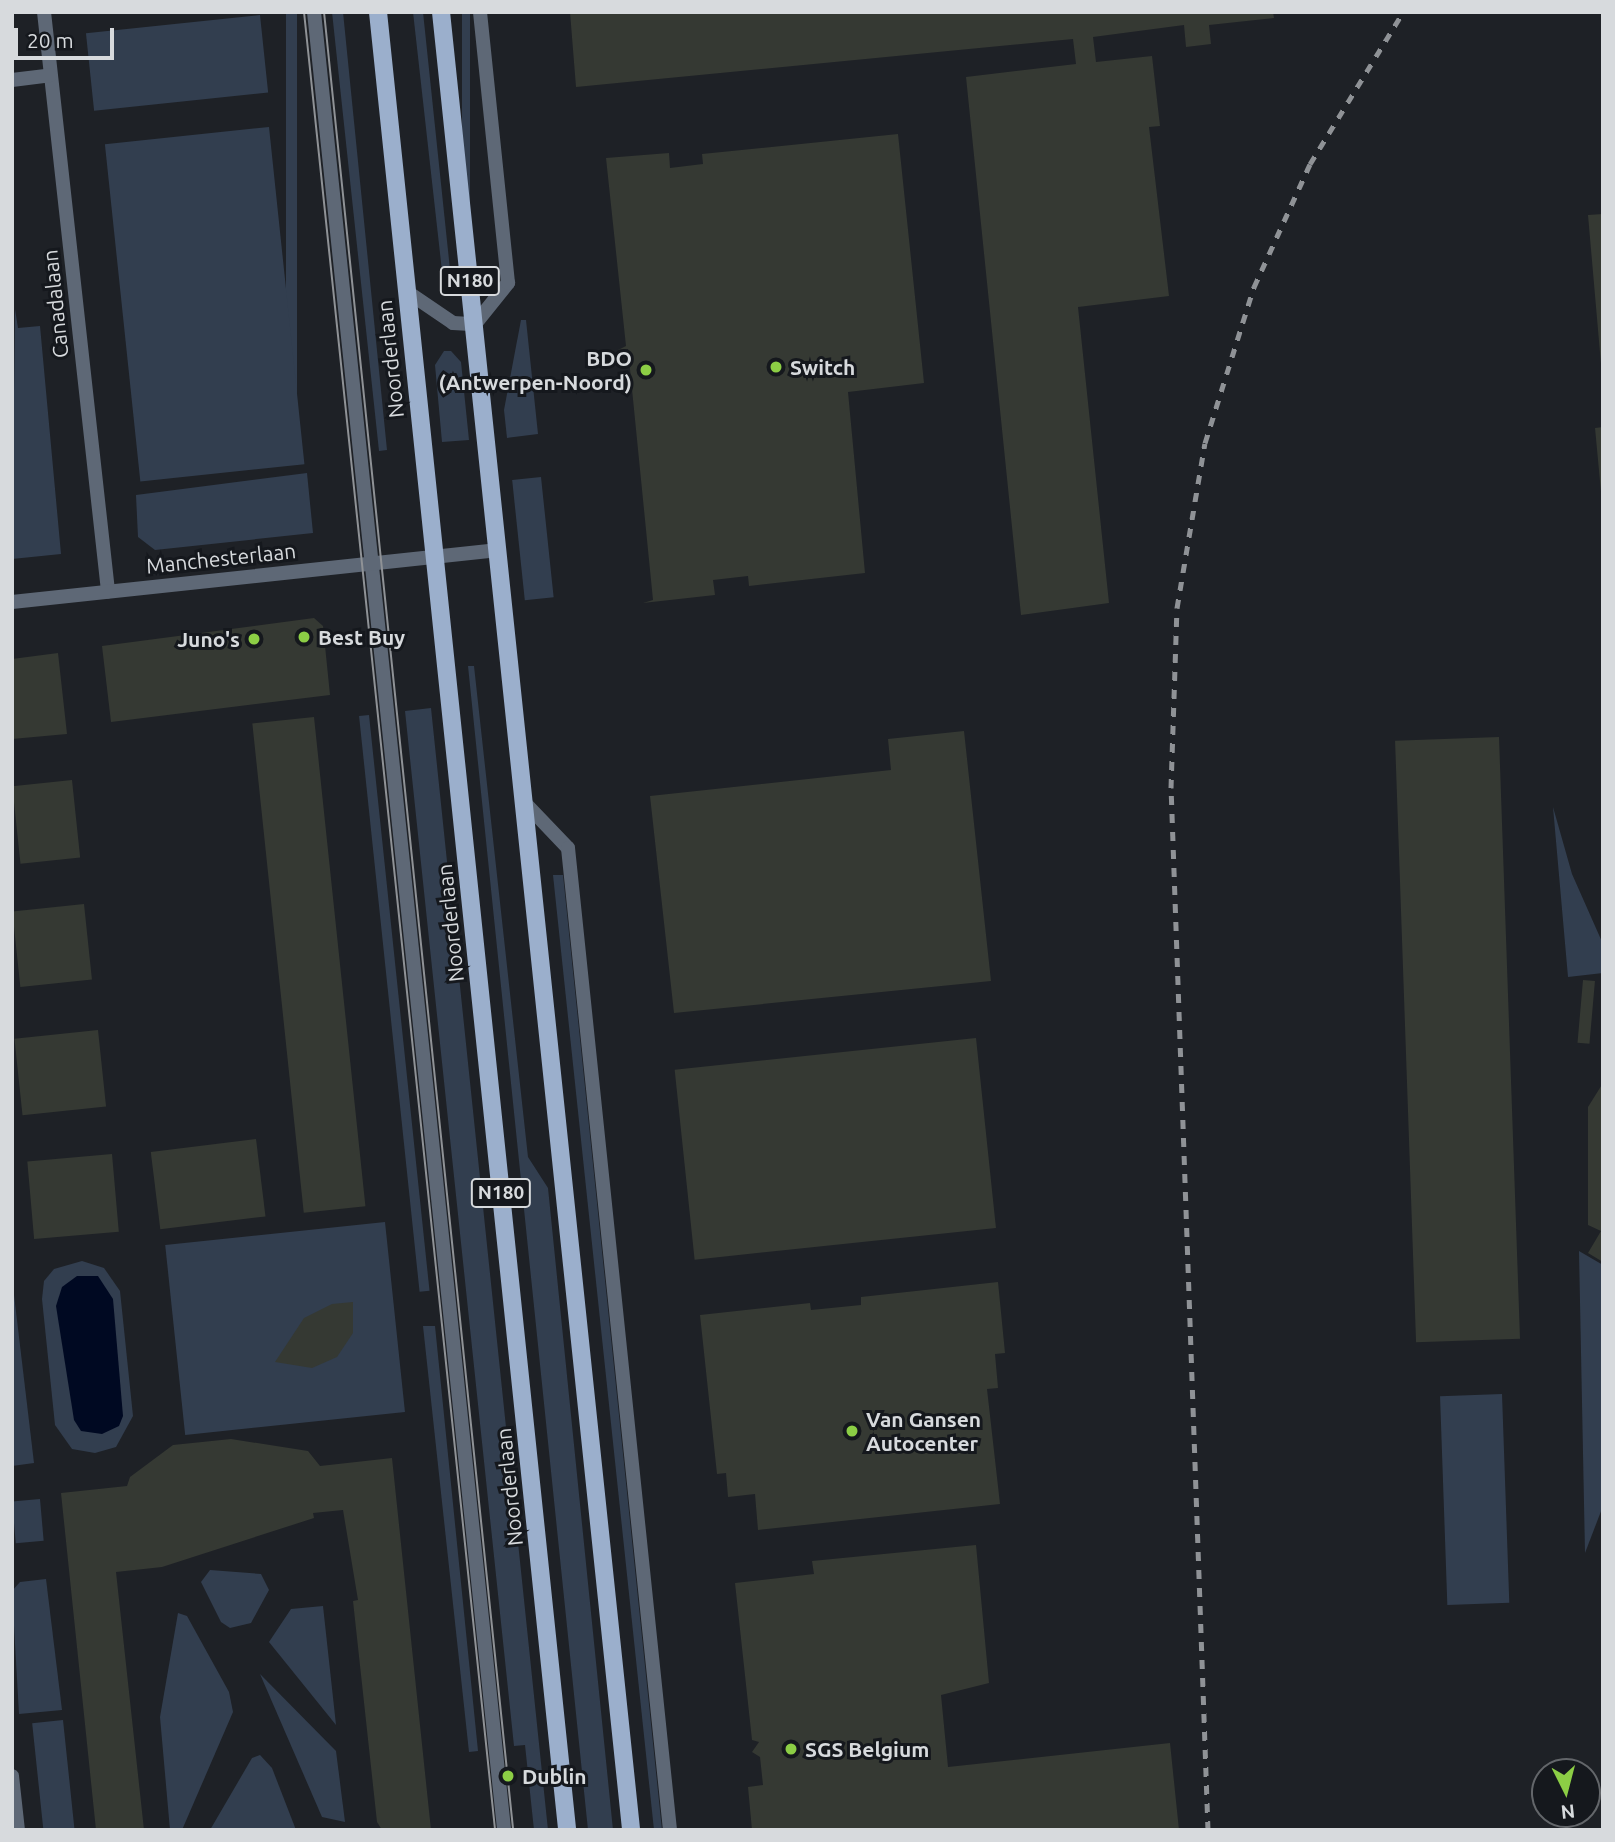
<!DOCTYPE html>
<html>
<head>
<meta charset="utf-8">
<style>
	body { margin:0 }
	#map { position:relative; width:1615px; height:1842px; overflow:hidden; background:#1e2126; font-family:Ubuntu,sans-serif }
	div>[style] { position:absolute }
	.green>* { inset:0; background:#323e4f; transform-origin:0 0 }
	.water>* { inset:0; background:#000922 }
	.building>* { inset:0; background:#353933; transform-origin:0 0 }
	.service>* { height:14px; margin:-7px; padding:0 7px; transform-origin:7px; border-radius:7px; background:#5e6876 }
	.minor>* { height:14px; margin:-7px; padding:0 7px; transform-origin:7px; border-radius:7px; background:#5e6876 }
	.primary>* { height:18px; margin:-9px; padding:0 9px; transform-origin:9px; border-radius:9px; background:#9bafcc }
	.tram>* { height:2px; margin:-1px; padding:0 1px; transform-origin:1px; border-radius:1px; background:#8f9296 }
	.rail>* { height:5px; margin-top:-2.5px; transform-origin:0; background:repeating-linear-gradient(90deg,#8f9296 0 9px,transparent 0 18px) }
	.dots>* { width:19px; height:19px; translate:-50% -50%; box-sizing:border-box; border:4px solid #15181d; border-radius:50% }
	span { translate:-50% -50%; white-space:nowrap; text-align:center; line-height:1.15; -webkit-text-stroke:6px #15181d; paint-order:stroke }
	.shield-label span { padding:2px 5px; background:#15181d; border:2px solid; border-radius:5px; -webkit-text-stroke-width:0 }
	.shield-label { font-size:19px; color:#d7dadd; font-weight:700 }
	.street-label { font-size:21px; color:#d7dadd }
	.poi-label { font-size:21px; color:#d7dadd; font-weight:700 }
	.right { translate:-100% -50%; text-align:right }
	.left { translate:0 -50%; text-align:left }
	.frame { position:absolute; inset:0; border:14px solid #d7dadd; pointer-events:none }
	.north { position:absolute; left:1531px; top:1758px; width:70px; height:70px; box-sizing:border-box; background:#15181d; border:2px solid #63666a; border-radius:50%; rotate:174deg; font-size:19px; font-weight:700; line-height:28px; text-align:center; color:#d7dadd }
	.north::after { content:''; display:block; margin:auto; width:24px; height:32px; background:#8cce45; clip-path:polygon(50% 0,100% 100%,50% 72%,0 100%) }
	.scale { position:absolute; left:14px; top:28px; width:100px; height:32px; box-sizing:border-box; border:4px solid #d7dadd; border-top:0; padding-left:9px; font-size:21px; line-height:24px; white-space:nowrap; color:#d7dadd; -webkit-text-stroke:5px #15181d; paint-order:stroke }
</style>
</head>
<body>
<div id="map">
	<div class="green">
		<div style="left:286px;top:12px;width:11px;height:446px"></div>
		<div style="clip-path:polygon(332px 12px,343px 12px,387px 450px,379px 451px)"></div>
		<div style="clip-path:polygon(413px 12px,423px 12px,451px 279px,443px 280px)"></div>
		<div style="left:462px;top:12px;width:8px;height:263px"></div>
		<div style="left:260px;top:15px;width:78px;height:175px;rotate:84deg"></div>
		<div style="left:269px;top:127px;width:339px;height:165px;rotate:84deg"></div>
		<div style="clip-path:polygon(15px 309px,18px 328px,40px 326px,61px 554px,12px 559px)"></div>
		<div style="clip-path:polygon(521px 320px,526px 320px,538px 434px,507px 438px,504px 410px)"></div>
		<div style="clip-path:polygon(444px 351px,451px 351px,461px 362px,469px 440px,442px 442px,435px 365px)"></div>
		<div style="clip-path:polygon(307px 473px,313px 533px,155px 550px,138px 537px,136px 495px)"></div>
		<div style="left:541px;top:477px;width:121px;height:29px;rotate:84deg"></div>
		<div style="clip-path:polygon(468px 666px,474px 666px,528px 1157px,548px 1188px,613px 1830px,588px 1830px)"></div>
		<div style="clip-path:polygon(431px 708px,548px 1830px,534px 1830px,525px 1745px,514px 1746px,405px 711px)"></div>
		<div style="left:369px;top:715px;width:579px;height:10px;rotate:84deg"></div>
		<div style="clip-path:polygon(1553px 807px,1572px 874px,1603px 944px,1603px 973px,1568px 977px)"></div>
		<div style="clip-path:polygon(553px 875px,563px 875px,662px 1830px,654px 1830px)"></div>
		<div style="left:385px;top:1222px;width:191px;height:221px;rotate:84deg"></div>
		<div style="clip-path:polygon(1579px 1251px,1603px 1265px,1603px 1506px,1585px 1553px)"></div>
		<div style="clip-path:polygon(82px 1261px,104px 1268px,120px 1291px,133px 1416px,116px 1447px,95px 1453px,72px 1449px,55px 1425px,42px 1299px,44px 1281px,54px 1269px)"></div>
		<div style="clip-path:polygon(12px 1278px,34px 1463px,12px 1466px)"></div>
		<div style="clip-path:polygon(423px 1326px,435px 1326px,478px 1751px,469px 1752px)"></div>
		<div style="left:1502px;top:1394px;width:209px;height:62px;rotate:88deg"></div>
		<div style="left:40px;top:1499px;width:42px;height:28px;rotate:85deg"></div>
		<div style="clip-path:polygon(210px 1570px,261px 1574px,269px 1590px,251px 1623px,230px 1628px,221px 1622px,201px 1582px)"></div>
		<div style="clip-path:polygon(46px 1579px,62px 1710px,19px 1714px,12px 1591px,20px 1582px)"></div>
		<div style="clip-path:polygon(323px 1606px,336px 1725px,269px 1642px,291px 1609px)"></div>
		<div style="clip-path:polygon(178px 1613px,187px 1616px,229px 1692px,233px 1712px,182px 1830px,170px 1830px,160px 1717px)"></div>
		<div style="clip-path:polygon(260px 1674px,336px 1751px,345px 1822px,322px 1817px)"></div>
		<div style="left:63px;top:1720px;width:111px;height:31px;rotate:84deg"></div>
		<div style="clip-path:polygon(260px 1755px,272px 1768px,296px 1830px,210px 1830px,252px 1758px)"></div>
	</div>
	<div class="water">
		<div style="clip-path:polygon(77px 1276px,98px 1276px,113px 1299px,123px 1416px,119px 1426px,102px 1434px,81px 1431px,74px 1420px,56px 1306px,62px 1287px)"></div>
	</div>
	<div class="building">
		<div style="clip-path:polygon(570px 12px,1273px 12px,1274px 18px,1209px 25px,1211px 44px,1186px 47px,1184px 25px,1093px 37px,1096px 62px,1152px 56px,1160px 126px,1149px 127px,1169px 296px,1078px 307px,1109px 603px,1021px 615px,966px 77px,1076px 64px,1073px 39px,576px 87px)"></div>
		<div style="clip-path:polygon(898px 134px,924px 383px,848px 392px,865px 573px,749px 586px,748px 576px,713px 580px,715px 595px,643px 603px,653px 600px,628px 349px,618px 350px,626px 346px,606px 158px,669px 153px,670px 168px,703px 164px,702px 154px)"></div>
		<div style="clip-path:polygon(1603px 214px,1603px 364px,1601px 364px,1588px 215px)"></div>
		<div style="clip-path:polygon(1603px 427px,1603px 492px,1601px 492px,1595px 428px)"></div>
		<div style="clip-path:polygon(314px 618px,323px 626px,330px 695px,111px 722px,102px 646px)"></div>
		<div style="clip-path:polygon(58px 653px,67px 734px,12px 739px,12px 659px)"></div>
		<div style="left:314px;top:717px;width:492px;height:62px;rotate:84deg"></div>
		<div style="clip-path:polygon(964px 731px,991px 981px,674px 1013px,650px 796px,891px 770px,888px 739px)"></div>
		<div style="left:1499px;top:737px;width:602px;height:104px;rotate:88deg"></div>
		<div style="left:72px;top:780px;width:78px;height:60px;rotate:84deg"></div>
		<div style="left:84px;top:904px;width:76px;height:72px;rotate:84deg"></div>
		<div style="left:1583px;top:980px;width:12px;height:63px;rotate:5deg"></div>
		<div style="left:98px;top:1030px;width:77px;height:84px;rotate:84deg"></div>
		<div style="left:976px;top:1038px;width:191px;height:303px;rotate:84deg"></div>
		<div style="clip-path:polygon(1603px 1083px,1603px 1262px,1588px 1253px,1601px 1231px,1588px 1225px,1588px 1107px)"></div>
		<div style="left:256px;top:1139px;width:78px;height:106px;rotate:83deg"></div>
		<div style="left:112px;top:1154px;width:78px;height:85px;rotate:85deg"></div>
		<div style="clip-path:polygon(998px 1282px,1005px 1353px,995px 1354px,998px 1388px,987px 1389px,1000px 1504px,758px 1530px,755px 1494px,728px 1497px,726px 1473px,717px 1474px,700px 1315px,810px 1303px,811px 1310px,861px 1305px,861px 1297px)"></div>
		<div style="clip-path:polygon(353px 1302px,353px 1333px,337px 1357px,312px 1368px,275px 1362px,304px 1318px,332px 1304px)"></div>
		<div style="clip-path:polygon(231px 1439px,308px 1451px,320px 1466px,392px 1458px,431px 1830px,382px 1830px,377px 1822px,353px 1601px,358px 1600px,343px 1510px,313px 1513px,314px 1518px,162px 1567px,116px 1572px,144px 1830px,96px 1830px,61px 1493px,127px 1486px,130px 1477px,173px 1445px)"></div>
		<div style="clip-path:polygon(976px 1545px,989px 1683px,941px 1695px,948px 1767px,1170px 1743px,1179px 1830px,752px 1830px,748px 1787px,763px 1785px,760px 1757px,752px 1752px,759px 1742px,752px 1740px,735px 1583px,814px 1574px,812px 1561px)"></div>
	</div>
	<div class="service">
		<div style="left:314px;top:12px;width:1828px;rotate:84.03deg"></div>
		<div style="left:406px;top:291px;width:57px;rotate:34.2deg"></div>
		<div style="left:453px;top:323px;width:22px;rotate:3deg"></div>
		<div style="left:475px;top:324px;width:53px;rotate:-51.2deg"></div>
		<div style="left:508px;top:283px;width:272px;rotate:-95.9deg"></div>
		<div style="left:525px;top:803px;width:62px;rotate:46.3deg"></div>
		<div style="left:568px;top:848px;width:987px;rotate:84.07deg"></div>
	</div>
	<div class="minor">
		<div style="left:44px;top:12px;width:583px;rotate:83.69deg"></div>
		<div style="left:12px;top:80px;width:38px;rotate:-7deg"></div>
		<div style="left:12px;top:602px;width:489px;rotate:-6.1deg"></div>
		<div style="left:12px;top:1776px;width:54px;rotate:83.7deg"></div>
	</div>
	<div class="primary">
		<div style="left:378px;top:12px;width:1828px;rotate:84.06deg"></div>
		<div style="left:441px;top:12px;width:1828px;rotate:84.03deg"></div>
	</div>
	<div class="tram">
		<div style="left:304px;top:12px;width:1828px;rotate:84deg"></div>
		<div style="left:324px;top:12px;width:1828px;rotate:84.06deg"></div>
	</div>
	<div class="rail">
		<div style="left:1570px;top:1814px;width:16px;rotate:86deg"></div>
		<div style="left:1208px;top:1830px;width:1043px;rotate:-92.03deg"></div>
		<div style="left:1171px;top:788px;width:180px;rotate:-88.1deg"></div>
		<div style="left:1177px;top:608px;width:167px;rotate:-80.4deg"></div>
		<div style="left:1205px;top:443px;width:164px;rotate:-72.6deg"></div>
		<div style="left:1254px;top:287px;width:135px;rotate:-65.5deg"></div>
		<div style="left:1310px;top:164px;width:178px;rotate:-58.5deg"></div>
	</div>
	<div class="dots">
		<div style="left:776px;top:367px;background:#8cce45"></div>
		<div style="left:646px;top:370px;background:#8cce45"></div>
		<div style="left:304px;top:637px;background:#8cce45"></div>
		<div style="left:254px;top:639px;background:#8cce45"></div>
		<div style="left:852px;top:1431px;background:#8cce45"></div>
		<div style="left:791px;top:1749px;background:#8cce45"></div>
		<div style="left:508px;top:1776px;background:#8cce45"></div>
	</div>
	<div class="shield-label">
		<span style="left:470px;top:281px">N180</span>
		<span style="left:501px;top:1193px">N180</span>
	</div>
	<div class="street-label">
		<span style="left:55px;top:304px;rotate:-96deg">Canadalaan</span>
		<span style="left:390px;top:359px;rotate:-96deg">Noorderlaan</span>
		<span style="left:221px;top:558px;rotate:-6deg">Manchesterlaan</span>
		<span style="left:450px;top:923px;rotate:-96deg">Noorderlaan</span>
		<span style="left:509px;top:1487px;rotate:-96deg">Noorderlaan</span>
	</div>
	<div class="poi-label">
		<span class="right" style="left:632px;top:370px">BDO<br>(Antwerpen-Noord)</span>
		<span class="left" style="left:790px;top:367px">Switch</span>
		<span class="left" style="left:318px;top:637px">Best Buy</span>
		<span class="right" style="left:240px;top:639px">Juno's</span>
		<span class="left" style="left:866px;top:1431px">Van Gansen<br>Autocenter</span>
		<span class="left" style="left:805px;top:1749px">SGS Belgium</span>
		<span class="left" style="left:522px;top:1776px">Dublin</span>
	</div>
	<div class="frame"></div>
	<div class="north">N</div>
	<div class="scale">20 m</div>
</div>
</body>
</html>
